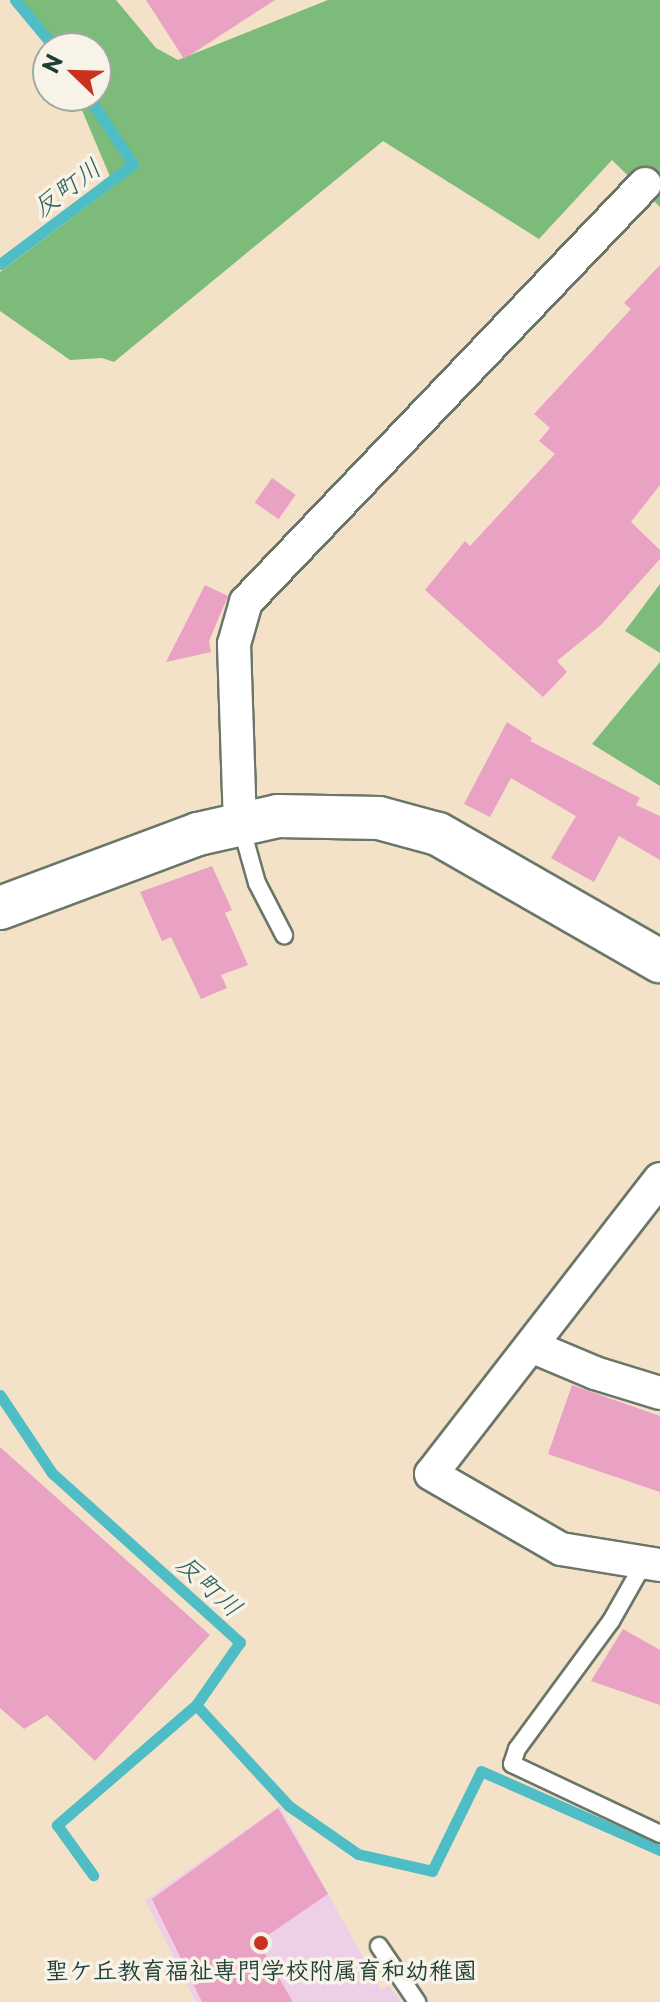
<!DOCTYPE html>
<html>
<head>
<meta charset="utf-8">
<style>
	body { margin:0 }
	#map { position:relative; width:660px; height:2002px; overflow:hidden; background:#f4e2c8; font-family:"Playpen Sans","Klee One",sans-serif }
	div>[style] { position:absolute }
	.built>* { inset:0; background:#edd0e8 }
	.forest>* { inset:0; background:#7cbb7a }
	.stream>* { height:11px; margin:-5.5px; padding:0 5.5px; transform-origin:5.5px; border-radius:5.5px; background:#4ebdc5 }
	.building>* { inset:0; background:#e9a1c4; transform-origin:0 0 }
	.roads { filter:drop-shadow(2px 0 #6a7768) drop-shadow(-2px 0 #6a7768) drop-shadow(0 2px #6a7768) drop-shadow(0 -2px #6a7768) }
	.service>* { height:16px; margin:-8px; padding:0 8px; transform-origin:8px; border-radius:8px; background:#fff }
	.minor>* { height:32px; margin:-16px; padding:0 16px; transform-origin:16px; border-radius:16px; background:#fff }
	.tertiary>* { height:42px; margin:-21px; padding:0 21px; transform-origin:21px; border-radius:21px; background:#fff }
	.dots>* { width:22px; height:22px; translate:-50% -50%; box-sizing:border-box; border:4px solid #f7f3e8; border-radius:50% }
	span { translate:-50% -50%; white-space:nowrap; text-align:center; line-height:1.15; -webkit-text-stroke:7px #f7f3e8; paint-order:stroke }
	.poi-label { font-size:24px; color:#1f3d34; font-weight:700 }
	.water-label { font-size:26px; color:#2b5d58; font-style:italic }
	.north { position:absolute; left:32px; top:32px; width:80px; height:80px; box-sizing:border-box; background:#f7f3e8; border:2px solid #a1aaa0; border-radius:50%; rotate:293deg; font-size:22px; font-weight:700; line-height:32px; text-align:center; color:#1f3d34 }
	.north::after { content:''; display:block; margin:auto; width:28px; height:36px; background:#c8321e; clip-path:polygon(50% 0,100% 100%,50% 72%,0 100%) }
</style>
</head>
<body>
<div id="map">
	<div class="built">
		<div style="clip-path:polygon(280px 1806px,381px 1990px,389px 1985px,401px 2002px,196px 2002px,145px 1900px)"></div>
	</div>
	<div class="forest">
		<div style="clip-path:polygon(21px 0,116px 0,156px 48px,178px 60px,328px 0,660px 0,660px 207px,612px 160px,539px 239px,383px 141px,114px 362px,102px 358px,70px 360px,0 311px,0 272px,114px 186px,76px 96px,96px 96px,96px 48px,50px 48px)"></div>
		<div style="clip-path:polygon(660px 584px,660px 653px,625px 631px)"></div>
		<div style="clip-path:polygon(660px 662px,660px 786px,592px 744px)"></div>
	</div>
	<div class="stream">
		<div style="left:15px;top:0;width:62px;rotate:50.2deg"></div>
		<div style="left:0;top:264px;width:166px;rotate:-36.9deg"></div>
		<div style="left:133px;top:164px;width:82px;rotate:-123.5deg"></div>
		<div style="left:0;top:1395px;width:94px;rotate:56.3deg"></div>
		<div style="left:52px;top:1473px;width:253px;rotate:42deg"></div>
		<div style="left:240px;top:1642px;width:77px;rotate:124.9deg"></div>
		<div style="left:196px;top:1705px;width:184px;rotate:139.2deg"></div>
		<div style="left:57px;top:1825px;width:62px;rotate:54.2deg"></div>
		<div style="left:196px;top:1705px;width:137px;rotate:47.4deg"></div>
		<div style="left:289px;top:1806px;width:84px;rotate:34.8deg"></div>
		<div style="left:358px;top:1854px;width:76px;rotate:12.9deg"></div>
		<div style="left:432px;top:1871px;width:111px;rotate:-63.9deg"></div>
		<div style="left:481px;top:1771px;width:196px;rotate:23.8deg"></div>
	</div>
	<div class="building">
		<div style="clip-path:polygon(146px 0,275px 0,184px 59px)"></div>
		<div style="clip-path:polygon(660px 265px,660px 485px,631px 522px,660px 550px,660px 559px,601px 625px,557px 661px,567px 672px,543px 697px,425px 590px,465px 541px,470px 546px,555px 454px,539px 441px,550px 428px,534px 414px,631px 309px,624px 303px)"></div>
		<div style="left:272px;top:478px;width:29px;height:30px;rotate:35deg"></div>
		<div style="clip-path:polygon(205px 585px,228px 596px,209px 641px,211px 652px,166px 662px)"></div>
		<div style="clip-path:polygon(507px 722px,532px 738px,530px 741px,640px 798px,636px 805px,660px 816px,660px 860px,619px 836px,594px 882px,551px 858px,576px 816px,511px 778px,490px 817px,464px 804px)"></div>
		<div style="clip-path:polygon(212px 866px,232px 910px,225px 913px,248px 965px,221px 975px,227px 988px,201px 999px,171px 937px,162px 941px,140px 892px)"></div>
		<div style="clip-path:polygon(572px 1385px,660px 1416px,660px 1492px,548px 1454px)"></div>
		<div style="clip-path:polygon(0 1447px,210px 1635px,95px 1761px,47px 1715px,24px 1729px,0 1708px)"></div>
		<div style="clip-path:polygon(623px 1629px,660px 1650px,660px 1705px,591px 1681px)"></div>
		<div style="clip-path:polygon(278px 1808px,328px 1894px,258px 1942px,293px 2002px,202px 2002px,152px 1899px)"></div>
	</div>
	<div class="roads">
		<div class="service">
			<div style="left:241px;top:826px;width:59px;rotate:74.3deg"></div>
			<div style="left:257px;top:883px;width:59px;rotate:62.6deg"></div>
			<div style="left:644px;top:1563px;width:67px;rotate:119.6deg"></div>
			<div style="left:611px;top:1621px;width:159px;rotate:126.3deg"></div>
			<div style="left:517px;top:1749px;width:16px;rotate:108deg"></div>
			<div style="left:512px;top:1764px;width:164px;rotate:25.3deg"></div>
			<div style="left:379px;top:1946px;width:68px;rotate:55.8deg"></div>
		</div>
		<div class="minor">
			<div style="left:240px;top:825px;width:181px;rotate:-91.9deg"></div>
			<div style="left:234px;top:644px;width:44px;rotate:-74.1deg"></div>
			<div style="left:246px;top:602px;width:578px;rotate:-46.33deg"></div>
			<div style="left:660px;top:1179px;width:373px;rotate:127.8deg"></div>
			<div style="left:431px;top:1474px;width:150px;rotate:30deg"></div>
			<div style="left:561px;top:1549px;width:100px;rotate:9.2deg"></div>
			<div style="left:531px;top:1346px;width:69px;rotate:22.9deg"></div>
			<div style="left:595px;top:1373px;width:68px;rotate:17.1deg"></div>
		</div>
		<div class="tertiary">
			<div style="left:0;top:908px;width:211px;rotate:-20.5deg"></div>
			<div style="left:198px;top:834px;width:82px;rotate:-12.7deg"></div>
			<div style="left:278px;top:816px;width:101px;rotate:1.1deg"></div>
			<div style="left:379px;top:818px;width:61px;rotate:15.2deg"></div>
			<div style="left:438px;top:834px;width:256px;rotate:29.8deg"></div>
		</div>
	</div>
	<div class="dots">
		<div style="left:261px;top:1943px;background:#c8321e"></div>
	</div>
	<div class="poi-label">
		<span style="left:261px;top:1970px">聖ケ丘教育福祉専門学校附属育和幼稚園</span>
	</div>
	<div class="water-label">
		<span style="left:66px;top:187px;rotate:-37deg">反町川</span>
		<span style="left:210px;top:1585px;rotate:42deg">反町川</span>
	</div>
	<div class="north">N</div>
</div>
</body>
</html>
